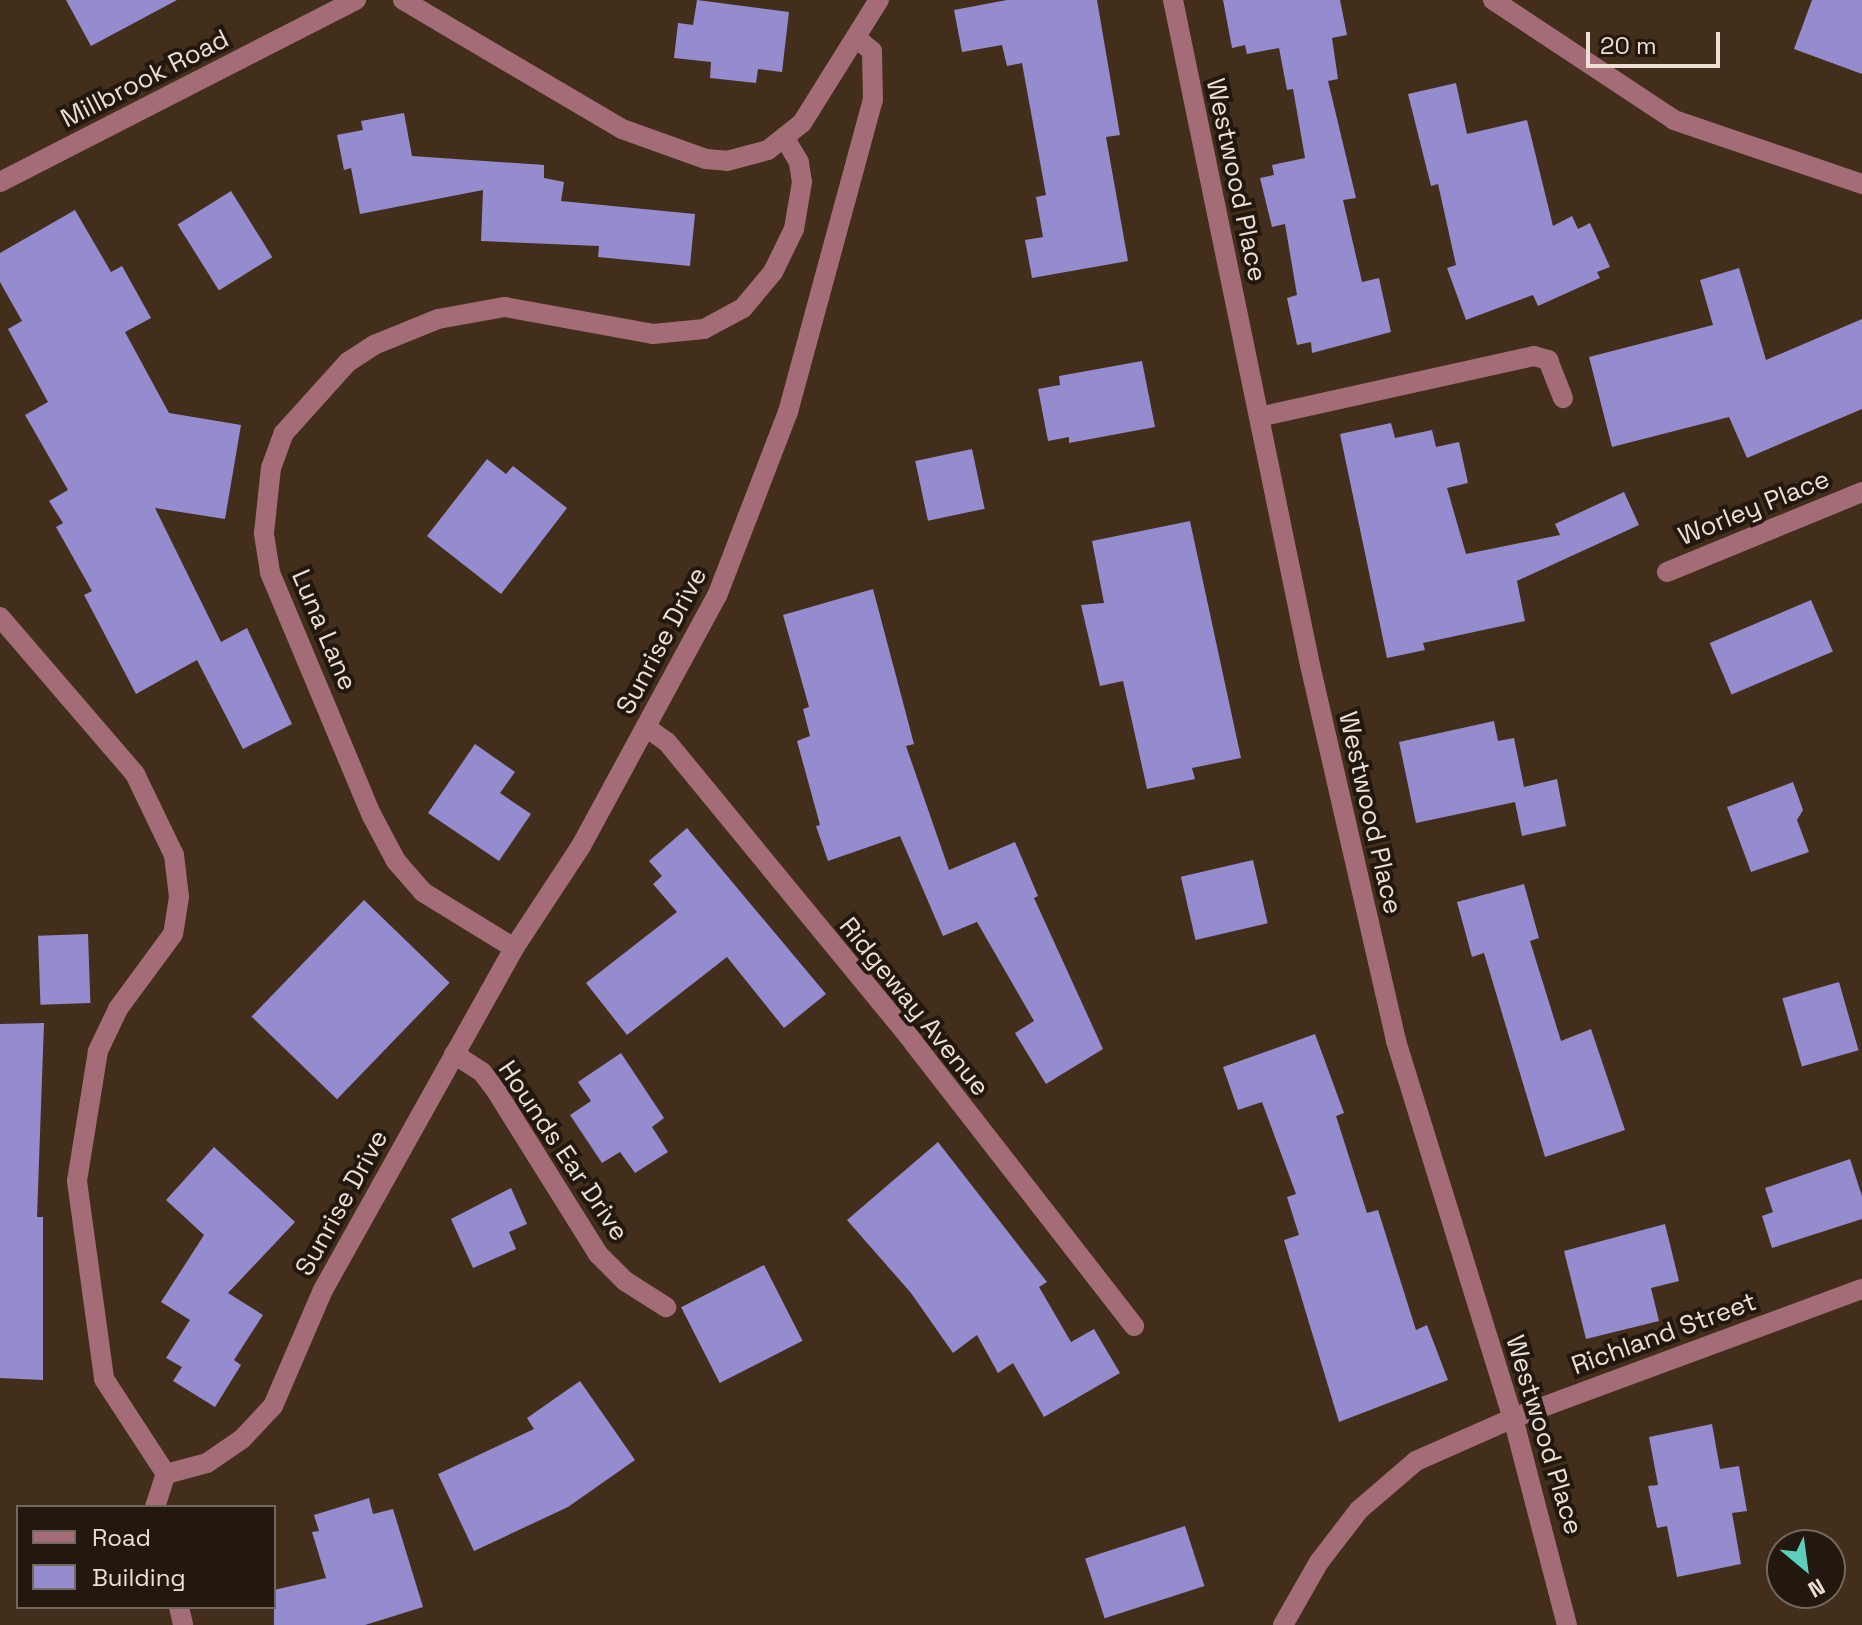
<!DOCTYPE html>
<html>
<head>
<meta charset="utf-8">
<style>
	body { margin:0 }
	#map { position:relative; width:1862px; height:1625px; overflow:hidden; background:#432e1b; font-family:"Space Grotesk",sans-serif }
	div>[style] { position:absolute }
	.building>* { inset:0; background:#958ccf; transform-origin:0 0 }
	.minor>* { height:20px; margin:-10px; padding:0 10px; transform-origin:10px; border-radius:10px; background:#a36c77 }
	span { translate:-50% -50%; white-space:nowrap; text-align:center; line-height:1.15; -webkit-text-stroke:8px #221810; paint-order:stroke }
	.street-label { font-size:26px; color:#eddfd4 }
	.legend { position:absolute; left:16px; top:1505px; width:260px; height:104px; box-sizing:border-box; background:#221810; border:2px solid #73685e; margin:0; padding:10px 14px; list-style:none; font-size:24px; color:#eddfd4 }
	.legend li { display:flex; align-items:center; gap:16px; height:40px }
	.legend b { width:40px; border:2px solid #73685e }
	.north { position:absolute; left:1766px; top:1529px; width:80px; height:80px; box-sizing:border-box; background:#221810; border:2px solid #73685e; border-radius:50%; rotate:151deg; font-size:22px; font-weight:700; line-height:32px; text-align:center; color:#eddfd4 }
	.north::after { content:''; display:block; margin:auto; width:28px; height:36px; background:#5bcebc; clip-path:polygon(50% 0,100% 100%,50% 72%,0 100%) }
	.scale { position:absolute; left:1586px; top:32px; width:134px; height:36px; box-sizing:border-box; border:4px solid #eddfd4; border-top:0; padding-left:10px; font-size:24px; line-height:28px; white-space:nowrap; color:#eddfd4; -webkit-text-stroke:6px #221810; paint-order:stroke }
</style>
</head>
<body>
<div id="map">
	<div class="building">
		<div style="clip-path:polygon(66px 0,177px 0,91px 46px)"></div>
		<div style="clip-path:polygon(697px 0,789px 12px,782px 72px,758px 69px,756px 83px,710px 78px,711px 62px,674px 58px,678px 23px,693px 25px)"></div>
		<div style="clip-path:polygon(1007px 0,1097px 0,1120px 135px,1106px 137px,1128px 261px,1032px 278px,1025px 240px,1043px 237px,1036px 197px,1046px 195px,1022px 63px,1007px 66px,1002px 45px,962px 52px,954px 10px)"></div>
		<div style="clip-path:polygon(1223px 0,1340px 0,1347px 35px,1332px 38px,1338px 79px,1328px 81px,1356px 198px,1343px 200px,1362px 282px,1379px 278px,1391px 332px,1312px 353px,1311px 342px,1297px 345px,1287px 298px,1297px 295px,1285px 224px,1272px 227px,1260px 178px,1274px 175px,1272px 165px,1305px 158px,1293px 89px,1287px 90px,1279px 48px,1247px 54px,1245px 45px,1232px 48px)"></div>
		<div style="clip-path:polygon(1812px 0,1862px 0,1862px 74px,1794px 49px)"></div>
		<div style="clip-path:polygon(1456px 83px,1467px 134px,1527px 120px,1553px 226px,1572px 216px,1578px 229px,1590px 223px,1610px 267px,1597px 272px,1600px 278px,1538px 306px,1533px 295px,1466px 320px,1447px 268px,1456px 265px,1438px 184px,1431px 186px,1408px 94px)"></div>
		<div style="clip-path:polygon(404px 113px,412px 156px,544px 165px,544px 178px,564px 182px,561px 201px,695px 214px,690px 266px,598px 257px,599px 246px,481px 241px,483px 190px,360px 214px,351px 168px,344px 170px,337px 135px,363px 130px,361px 121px)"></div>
		<div style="left:231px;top:191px;width:78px;height:63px;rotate:58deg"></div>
		<div style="clip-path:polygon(75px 210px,111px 272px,122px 266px,151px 318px,125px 332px,169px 413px,241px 425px,225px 519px,155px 508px,221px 642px,247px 628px,292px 724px,243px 749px,197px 660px,136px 694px,84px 595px,92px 591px,56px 527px,63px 523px,49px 501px,68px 490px,25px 415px,48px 402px,8px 329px,22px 321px,0 282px,0 253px)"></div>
		<div style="clip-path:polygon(1739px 268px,1766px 360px,1862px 319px,1862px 409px,1747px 458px,1729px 417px,1612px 447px,1589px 357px,1713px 325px,1700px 280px)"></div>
		<div style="clip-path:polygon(1142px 361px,1155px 427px,1069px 443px,1069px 437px,1048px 441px,1038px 389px,1060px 385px,1059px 376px)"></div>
		<div style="clip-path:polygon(1391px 423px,1395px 438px,1432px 430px,1436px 447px,1459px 442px,1468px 483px,1447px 488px,1466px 554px,1560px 535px,1555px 524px,1624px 492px,1639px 525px,1517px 581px,1525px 621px,1423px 643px,1425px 650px,1387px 658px,1340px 434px)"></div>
		<div style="left:972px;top:449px;width:61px;height:58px;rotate:78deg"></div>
		<div style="clip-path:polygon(487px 459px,506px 474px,513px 466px,567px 508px,501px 594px,427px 536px)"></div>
		<div style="clip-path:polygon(1190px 521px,1241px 758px,1192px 768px,1195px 779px,1147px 789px,1123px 681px,1100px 686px,1081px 605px,1104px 603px,1092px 541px)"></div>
		<div style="clip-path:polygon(873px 589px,914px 744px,906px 746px,949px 870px,1015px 842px,1038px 896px,1034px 898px,1103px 1049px,1046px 1084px,1015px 1033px,1034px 1021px,977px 922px,943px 936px,900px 836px,828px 861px,816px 826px,820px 825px,797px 741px,810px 736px,803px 709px,809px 707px,783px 615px)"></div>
		<div style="left:1811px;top:600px;width:56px;height:110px;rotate:67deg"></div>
		<div style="clip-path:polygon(1494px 721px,1498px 741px,1514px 738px,1524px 787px,1557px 779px,1566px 826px,1522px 836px,1515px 802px,1416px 823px,1399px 742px)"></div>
		<div style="clip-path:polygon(475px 744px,515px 772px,500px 793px,531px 814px,499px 861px,428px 813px)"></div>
		<div style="clip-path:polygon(1793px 782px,1803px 810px,1797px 820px,1809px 852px,1751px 872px,1727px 807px)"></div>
		<div style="clip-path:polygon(687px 828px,826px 994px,784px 1028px,727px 957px,627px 1035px,586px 983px,677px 912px,653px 884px,662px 876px,649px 861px)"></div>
		<div style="left:1253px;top:860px;width:65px;height:74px;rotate:77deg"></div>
		<div style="clip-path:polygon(1524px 884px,1539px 938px,1530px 941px,1561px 1041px,1591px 1029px,1625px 1130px,1545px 1157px,1484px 953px,1472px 957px,1457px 902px)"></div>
		<div style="left:364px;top:900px;width:119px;height:162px;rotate:44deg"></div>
		<div style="left:88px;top:934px;width:69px;height:50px;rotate:88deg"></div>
		<div style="left:1839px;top:982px;width:71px;height:59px;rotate:74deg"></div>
		<div style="clip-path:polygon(44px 1023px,37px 1217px,43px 1217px,43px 1380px,0 1378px,0 1024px)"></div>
		<div style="clip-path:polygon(1315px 1034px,1344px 1113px,1336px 1116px,1367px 1213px,1378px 1210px,1416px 1330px,1427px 1325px,1448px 1380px,1339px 1422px,1284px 1240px,1299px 1235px,1287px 1197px,1296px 1194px,1262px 1102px,1238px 1110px,1223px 1067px)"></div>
		<div style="clip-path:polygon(621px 1053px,664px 1118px,652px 1127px,668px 1152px,635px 1173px,620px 1152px,602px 1163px,570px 1115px,591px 1101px,578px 1082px)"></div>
		<div style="clip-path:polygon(938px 1142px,1047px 1282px,1039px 1287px,1071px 1342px,1094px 1329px,1120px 1373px,1044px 1417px,1013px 1363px,998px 1373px,977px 1335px,953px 1353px,911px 1293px,847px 1220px)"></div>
		<div style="clip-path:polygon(214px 1147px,295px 1222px,228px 1293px,263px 1315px,234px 1360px,241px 1365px,215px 1407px,173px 1381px,182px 1367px,166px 1358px,190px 1320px,161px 1302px,204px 1235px,166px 1200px)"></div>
		<div style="clip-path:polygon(1850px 1159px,1862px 1196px,1862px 1219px,1772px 1248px,1762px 1216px,1773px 1212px,1765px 1188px)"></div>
		<div style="clip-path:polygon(511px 1188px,527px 1224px,509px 1232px,516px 1249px,473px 1268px,451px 1219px)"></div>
		<div style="clip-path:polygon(1665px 1224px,1679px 1281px,1651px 1288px,1659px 1321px,1586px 1339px,1564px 1251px)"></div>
		<div style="left:764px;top:1265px;width:85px;height:93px;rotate:63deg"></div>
		<div style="clip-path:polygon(580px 1381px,635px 1460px,568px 1507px,474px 1551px,438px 1474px,534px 1429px,527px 1418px)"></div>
		<div style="clip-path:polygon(1712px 1424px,1720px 1469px,1739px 1466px,1747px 1511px,1732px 1513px,1741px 1564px,1677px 1577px,1667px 1526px,1657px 1528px,1648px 1486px,1658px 1485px,1649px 1437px)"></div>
		<div style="clip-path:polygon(369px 1498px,373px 1514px,393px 1509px,423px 1607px,365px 1625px,274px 1625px,274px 1590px,326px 1578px,312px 1532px,319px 1531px,314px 1515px)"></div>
		<div style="left:1185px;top:1526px;width:63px;height:105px;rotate:72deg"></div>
	</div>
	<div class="minor">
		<div style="left:403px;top:0;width:254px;rotate:30.5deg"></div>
		<div style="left:622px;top:129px;width:89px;rotate:19.7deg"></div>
		<div style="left:706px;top:159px;width:21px;rotate:5deg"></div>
		<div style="left:727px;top:161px;width:42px;rotate:-15deg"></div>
		<div style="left:768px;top:150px;width:43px;rotate:-38.5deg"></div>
		<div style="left:802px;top:123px;width:145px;rotate:-58deg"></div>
		<div style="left:1173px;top:0;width:679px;rotate:78.36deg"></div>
		<div style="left:1310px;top:665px;width:386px;rotate:77.1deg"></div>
		<div style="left:1396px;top:1041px;width:395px;rotate:72.8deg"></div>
		<div style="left:1513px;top:1418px;width:214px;rotate:75.4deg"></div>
		<div style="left:1493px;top:0;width:217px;rotate:33.5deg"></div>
		<div style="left:1674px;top:120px;width:199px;rotate:18.8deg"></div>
		<div style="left:0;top:182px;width:400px;rotate:-27.1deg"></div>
		<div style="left:1259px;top:417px;width:282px;rotate:-12.5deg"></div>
		<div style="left:1534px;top:356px;width:15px;rotate:16deg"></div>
		<div style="left:1548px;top:360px;width:41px;rotate:68.5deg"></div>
		<div style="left:1667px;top:572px;width:211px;rotate:-22.3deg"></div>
		<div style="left:0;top:617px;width:207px;rotate:49.3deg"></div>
		<div style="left:135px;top:774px;width:90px;rotate:64.3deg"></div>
		<div style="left:174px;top:855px;width:42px;rotate:83.2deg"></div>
		<div style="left:179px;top:897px;width:37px;rotate:99deg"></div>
		<div style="left:173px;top:934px;width:93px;rotate:126.3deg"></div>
		<div style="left:118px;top:1009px;width:47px;rotate:115.5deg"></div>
		<div style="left:98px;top:1051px;width:132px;rotate:99.2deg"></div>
		<div style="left:77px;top:1181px;width:200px;rotate:82.2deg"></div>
		<div style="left:104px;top:1379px;width:113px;rotate:56.9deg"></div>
		<div style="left:166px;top:1474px;width:42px;rotate:-15deg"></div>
		<div style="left:207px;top:1463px;width:42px;rotate:-34.4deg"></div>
		<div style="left:242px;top:1439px;width:45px;rotate:-46.8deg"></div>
		<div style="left:273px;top:1406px;width:126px;rotate:-66.7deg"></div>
		<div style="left:323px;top:1290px;width:392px;rotate:-60.8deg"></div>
		<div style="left:514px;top:948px;width:122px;rotate:-56.7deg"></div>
		<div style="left:581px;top:846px;width:285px;rotate:-61.5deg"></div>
		<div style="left:717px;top:596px;width:197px;rotate:-68.9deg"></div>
		<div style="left:788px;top:412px;width:323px;rotate:-74.8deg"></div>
		<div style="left:873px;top:100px;width:49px;rotate:-91.2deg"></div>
		<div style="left:872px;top:51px;width:21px;rotate:-141deg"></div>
		<div style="left:646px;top:727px;width:26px;rotate:36deg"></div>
		<div style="left:667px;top:742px;width:388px;rotate:50.6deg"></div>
		<div style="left:913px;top:1042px;width:360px;rotate:52.1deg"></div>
		<div style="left:514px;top:948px;width:107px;rotate:-148.4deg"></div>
		<div style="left:423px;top:892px;width:41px;rotate:-131.1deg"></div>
		<div style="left:396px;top:861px;width:53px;rotate:-118deg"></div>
		<div style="left:371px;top:814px;width:262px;rotate:-112.7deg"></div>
		<div style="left:270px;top:572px;width:39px;rotate:-99deg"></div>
		<div style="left:264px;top:533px;width:65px;rotate:-83.9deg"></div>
		<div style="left:271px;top:468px;width:37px;rotate:-70deg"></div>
		<div style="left:284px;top:433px;width:96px;rotate:-48deg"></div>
		<div style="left:348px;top:362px;width:31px;rotate:-33deg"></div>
		<div style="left:374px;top:345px;width:69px;rotate:-22.1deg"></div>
		<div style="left:438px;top:319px;width:68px;rotate:-10.2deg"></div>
		<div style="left:505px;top:307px;width:150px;rotate:10.3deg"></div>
		<div style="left:653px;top:334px;width:51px;rotate:-5.6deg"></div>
		<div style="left:704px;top:329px;width:44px;rotate:-28.3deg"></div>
		<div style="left:743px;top:308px;width:47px;rotate:-50.2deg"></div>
		<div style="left:773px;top:272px;width:48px;rotate:-64deg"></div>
		<div style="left:794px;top:229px;width:48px;rotate:-80.3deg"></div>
		<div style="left:802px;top:182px;width:20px;rotate:-99deg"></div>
		<div style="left:799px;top:162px;width:27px;rotate:-121deg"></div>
		<div style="left:454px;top:1054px;width:33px;rotate:33deg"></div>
		<div style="left:482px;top:1072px;width:21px;rotate:53deg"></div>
		<div style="left:495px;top:1089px;width:195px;rotate:58deg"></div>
		<div style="left:598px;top:1254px;width:38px;rotate:45deg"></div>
		<div style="left:625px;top:1281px;width:49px;rotate:32.4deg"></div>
		<div style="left:155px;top:1507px;width:35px;rotate:-72deg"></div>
		<div style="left:179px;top:1607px;width:18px;rotate:77deg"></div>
		<div style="left:1283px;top:1625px;width:73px;rotate:-60.3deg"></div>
		<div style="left:1319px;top:1562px;width:66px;rotate:-52.4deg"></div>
		<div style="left:1359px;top:1510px;width:75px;rotate:-40.7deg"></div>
		<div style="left:1416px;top:1461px;width:106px;rotate:-23.9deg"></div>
		<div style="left:1513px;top:1418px;width:372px;rotate:-20.3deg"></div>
	</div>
	<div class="street-label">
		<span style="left:145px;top:79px;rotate:-27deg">Millbrook Road</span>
		<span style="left:1236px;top:180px;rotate:78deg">Westwood Place</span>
		<span style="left:1754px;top:508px;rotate:-22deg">Worley Place</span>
		<span style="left:324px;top:630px;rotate:67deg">Luna Lane</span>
		<span style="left:662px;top:641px;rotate:-62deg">Sunrise Drive</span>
		<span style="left:1370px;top:813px;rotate:77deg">Westwood Place</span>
		<span style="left:914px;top:1007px;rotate:51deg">Ridgeway Avenue</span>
		<span style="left:563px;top:1151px;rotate:56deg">Hounds Ear Drive</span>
		<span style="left:342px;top:1203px;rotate:-61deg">Sunrise Drive</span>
		<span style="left:1664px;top:1334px;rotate:-20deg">Richland Street</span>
		<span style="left:1544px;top:1435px;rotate:73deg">Westwood Place</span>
	</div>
	<ul class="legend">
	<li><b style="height:10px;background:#a36c77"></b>Road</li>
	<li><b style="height:22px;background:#958ccf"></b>Building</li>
	</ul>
	<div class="north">N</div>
	<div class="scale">20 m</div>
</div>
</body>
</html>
